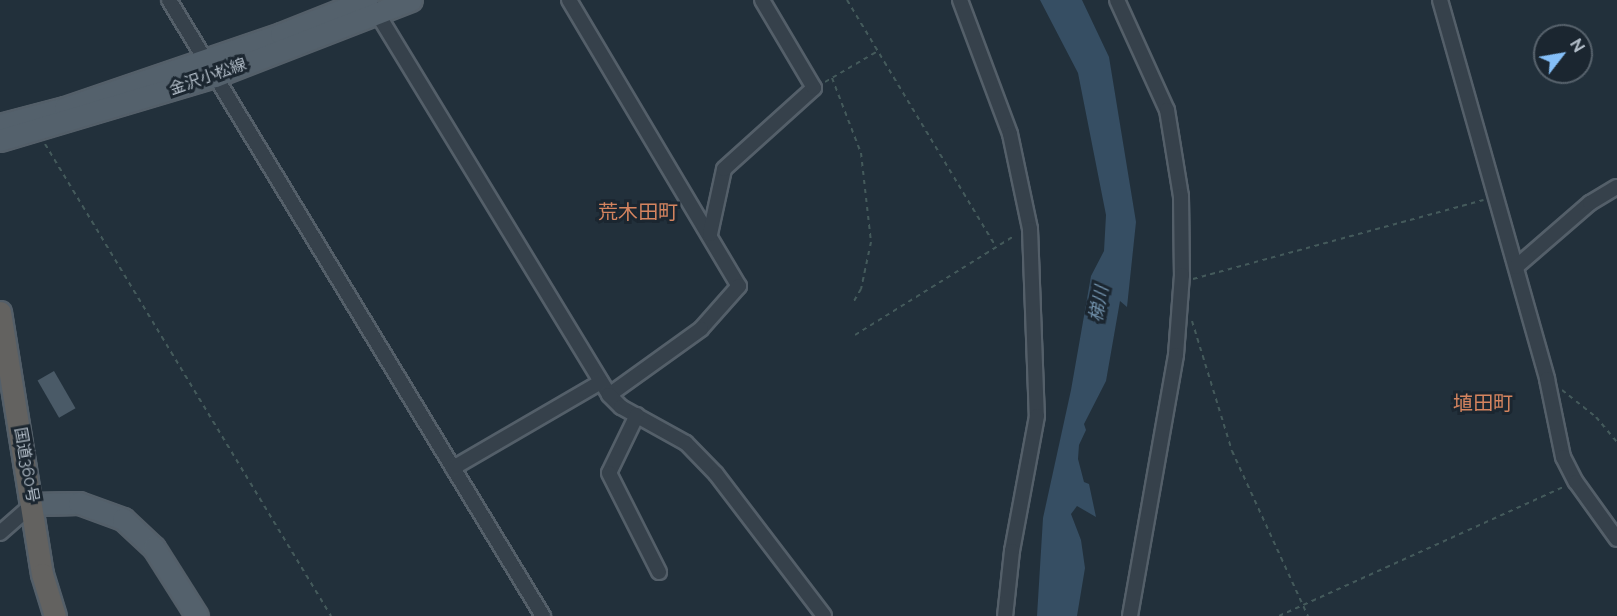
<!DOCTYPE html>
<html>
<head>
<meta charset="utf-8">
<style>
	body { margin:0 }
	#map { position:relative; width:1617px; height:616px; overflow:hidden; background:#22303b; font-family:Raleway,"Noto Sans JP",sans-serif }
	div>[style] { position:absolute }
	.water>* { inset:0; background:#364e63 }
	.building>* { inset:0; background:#4a5a67; transform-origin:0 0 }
	.path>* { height:2px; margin-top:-1px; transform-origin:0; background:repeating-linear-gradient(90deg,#445a5b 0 4.5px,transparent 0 9px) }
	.roads { filter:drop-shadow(2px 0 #545f69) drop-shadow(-2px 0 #545f69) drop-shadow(0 2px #545f69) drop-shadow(0 -2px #545f69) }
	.minor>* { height:14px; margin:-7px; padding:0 7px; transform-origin:7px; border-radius:7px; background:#36414b }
	.primary>* { height:21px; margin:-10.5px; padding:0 10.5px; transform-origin:10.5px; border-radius:10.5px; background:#54616c }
	.trunk>* { height:21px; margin:-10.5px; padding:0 10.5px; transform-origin:10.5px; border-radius:10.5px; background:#636260 }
	span { translate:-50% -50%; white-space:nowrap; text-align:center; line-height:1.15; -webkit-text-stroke:6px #1b2630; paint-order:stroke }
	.street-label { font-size:16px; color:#b1bcc7 }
	.water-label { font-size:18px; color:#7191ab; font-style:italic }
	.quarter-label { font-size:20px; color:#d5845f }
	.north { position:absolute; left:1533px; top:24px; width:60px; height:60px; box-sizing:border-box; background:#1b2630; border:2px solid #57626c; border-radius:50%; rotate:59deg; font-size:16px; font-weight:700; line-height:24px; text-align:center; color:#b1bcc7 }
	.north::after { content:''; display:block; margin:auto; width:21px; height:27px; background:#85bff8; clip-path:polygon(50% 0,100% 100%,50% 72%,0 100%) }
</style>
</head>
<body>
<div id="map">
	<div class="water">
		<div style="clip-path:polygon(1040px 0,1082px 0,1109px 57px,1136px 222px,1127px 307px,1120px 301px,1106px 381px,1084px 424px,1086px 430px,1079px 445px,1078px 459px,1084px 482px,1089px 484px,1096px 517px,1077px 506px,1071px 514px,1081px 540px,1085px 568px,1077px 616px,1037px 616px,1043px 518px,1071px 390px,1091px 276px,1104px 251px,1106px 215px,1078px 73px)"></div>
	</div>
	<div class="building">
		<div style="left:54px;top:371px;width:43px;height:19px;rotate:60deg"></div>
	</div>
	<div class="path">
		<div style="left:847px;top:0;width:288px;rotate:58.9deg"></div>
		<div style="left:832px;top:78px;width:80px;rotate:68.9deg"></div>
		<div style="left:861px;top:153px;width:90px;rotate:83.6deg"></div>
		<div style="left:871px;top:242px;width:48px;rotate:102deg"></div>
		<div style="left:861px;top:289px;width:14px;rotate:120deg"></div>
		<div style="left:825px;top:82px;width:61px;rotate:-30.3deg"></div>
		<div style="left:45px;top:144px;width:552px;rotate:58.79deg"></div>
		<div style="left:1193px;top:279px;width:301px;rotate:-15.2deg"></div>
		<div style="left:1192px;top:321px;width:136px;rotate:72.9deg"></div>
		<div style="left:1232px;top:451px;width:182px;rotate:65.3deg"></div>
		<div style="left:855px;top:335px;width:187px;rotate:-31.9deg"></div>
		<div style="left:1562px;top:390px;width:43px;rotate:38.5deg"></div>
		<div style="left:1596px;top:417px;width:33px;rotate:50deg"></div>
		<div style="left:1279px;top:616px;width:313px;rotate:-24.4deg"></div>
	</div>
	<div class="roads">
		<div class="minor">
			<div style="left:169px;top:0;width:721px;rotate:58.74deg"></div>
			<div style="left:569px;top:0;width:333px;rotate:59.3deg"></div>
			<div style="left:739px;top:286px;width:57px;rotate:131.5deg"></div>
			<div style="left:701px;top:329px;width:113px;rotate:144.3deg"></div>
			<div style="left:960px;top:0;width:143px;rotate:69.5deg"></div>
			<div style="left:1010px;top:134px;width:97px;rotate:78.1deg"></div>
			<div style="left:1030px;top:229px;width:187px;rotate:87.9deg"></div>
			<div style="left:1037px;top:416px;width:137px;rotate:100.5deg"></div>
			<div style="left:1012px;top:551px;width:65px;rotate:96.1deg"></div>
			<div style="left:1117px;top:0;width:121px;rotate:65.6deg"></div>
			<div style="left:1167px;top:110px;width:87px;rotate:80.8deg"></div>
			<div style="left:1181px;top:196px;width:79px;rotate:89.3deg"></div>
			<div style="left:1182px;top:275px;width:80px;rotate:94.3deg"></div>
			<div style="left:1176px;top:355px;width:265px;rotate:100deg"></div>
			<div style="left:1440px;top:0;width:394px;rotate:74.2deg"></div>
			<div style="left:1547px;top:379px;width:80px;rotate:78.4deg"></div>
			<div style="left:1563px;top:457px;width:28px;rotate:63deg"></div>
			<div style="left:1576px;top:482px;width:70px;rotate:54.3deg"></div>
			<div style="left:374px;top:8px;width:453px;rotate:58.7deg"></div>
			<div style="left:609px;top:395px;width:17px;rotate:45deg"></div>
			<div style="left:621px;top:407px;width:74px;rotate:29deg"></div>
			<div style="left:686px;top:443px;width:43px;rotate:45.9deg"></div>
			<div style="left:716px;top:474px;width:178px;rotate:52.7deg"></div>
			<div style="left:710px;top:234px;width:66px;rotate:-77.8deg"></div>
			<div style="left:724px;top:169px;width:121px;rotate:-42deg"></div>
			<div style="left:814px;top:88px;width:102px;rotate:-120.6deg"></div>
			<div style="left:1516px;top:267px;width:98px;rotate:-40.9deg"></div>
			<div style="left:1590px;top:203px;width:31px;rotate:-31deg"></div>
			<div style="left:637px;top:415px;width:64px;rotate:115.8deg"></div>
			<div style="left:609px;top:473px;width:111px;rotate:63.2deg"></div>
			<div style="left:453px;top:468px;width:171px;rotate:-30.2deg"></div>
			<div style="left:0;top:533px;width:44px;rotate:-41.3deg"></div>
		</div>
		<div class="primary">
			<div style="left:0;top:125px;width:67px;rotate:-14.7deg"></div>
			<div style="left:65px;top:108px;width:228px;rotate:-18.9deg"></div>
			<div style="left:281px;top:34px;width:92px;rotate:-21.6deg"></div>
			<div style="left:0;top:140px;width:224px;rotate:-16.6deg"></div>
			<div style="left:215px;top:76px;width:210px;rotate:-21.2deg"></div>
			<div style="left:33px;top:504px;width:46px;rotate:-1.2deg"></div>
			<div style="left:79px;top:503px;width:47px;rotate:20deg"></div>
			<div style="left:123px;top:519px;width:42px;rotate:43.1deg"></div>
			<div style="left:154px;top:548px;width:80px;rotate:57.7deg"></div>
		</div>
		<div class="trunk">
			<div style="left:0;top:312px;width:265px;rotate:80.9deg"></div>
			<div style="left:42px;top:574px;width:44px;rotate:72.8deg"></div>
		</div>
	</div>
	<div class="street-label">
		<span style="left:208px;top:77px;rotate:-19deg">金沢小松線</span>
		<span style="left:26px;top:465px;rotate:80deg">国道360号</span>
	</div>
	<div class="water-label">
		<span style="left:1099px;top:304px;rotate:-79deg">梯川</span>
	</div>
	<div class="quarter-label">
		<span style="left:638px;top:212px">荒木田町</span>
		<span style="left:1483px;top:403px">埴田町</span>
	</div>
	<div class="north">N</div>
</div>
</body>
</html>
